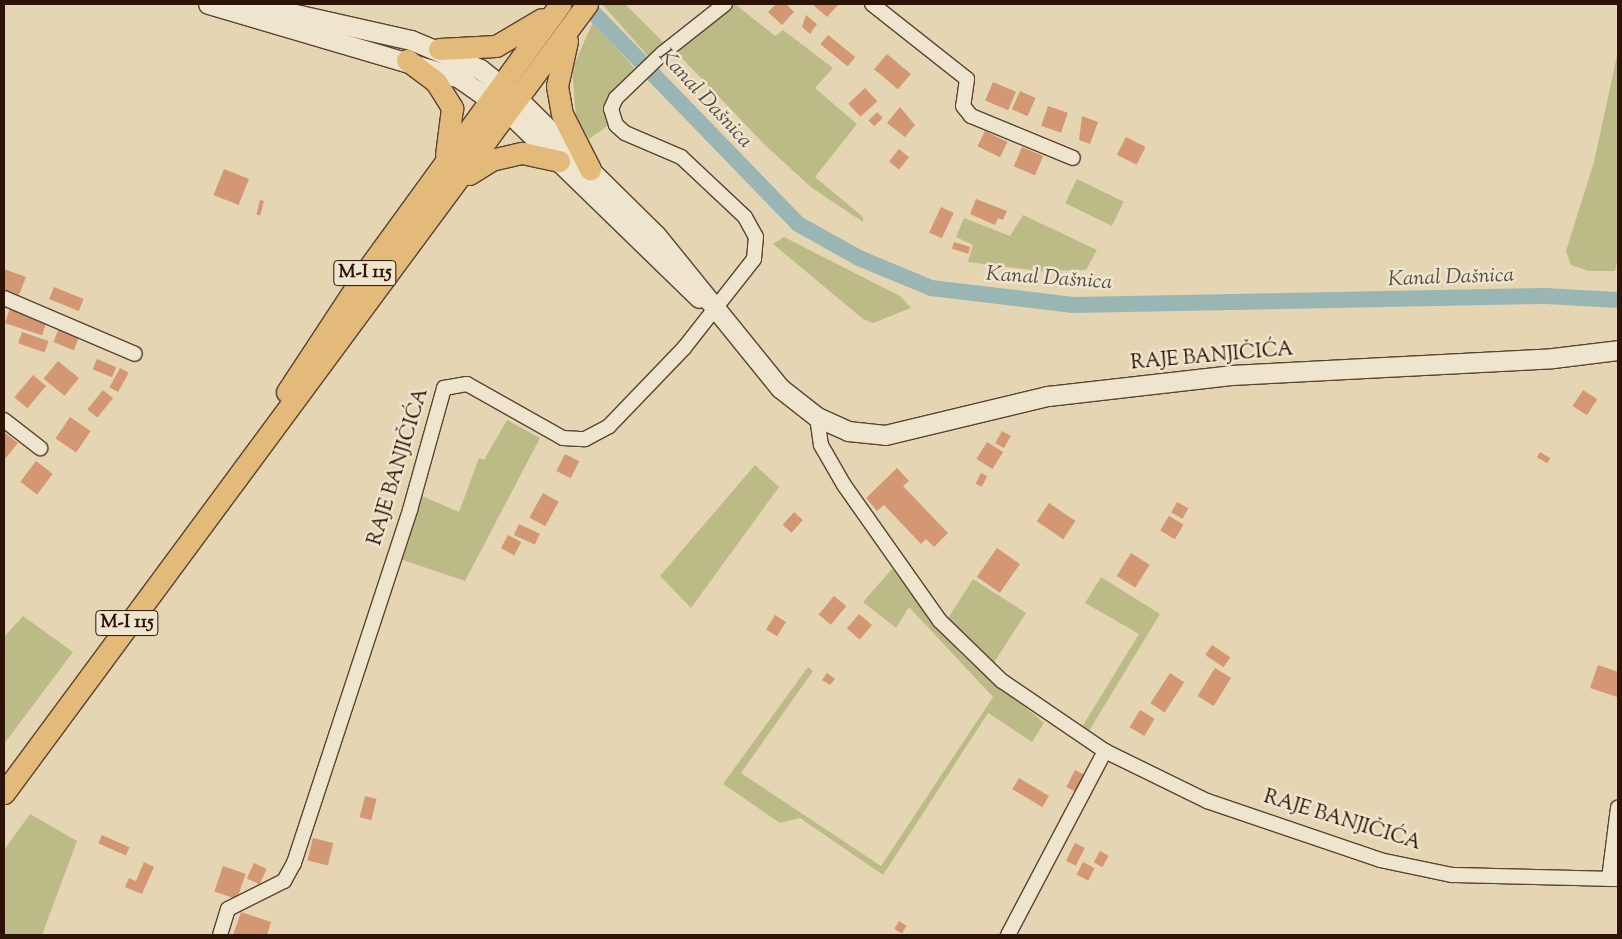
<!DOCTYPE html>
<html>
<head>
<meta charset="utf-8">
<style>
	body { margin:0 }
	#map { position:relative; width:1622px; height:939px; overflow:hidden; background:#e6d5b3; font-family:"Sorts Mill Goudy",serif }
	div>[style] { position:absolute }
	.green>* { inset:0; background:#bcbb88; transform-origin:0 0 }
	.canal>* { height:16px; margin:-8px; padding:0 8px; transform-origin:8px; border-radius:8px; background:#99b6b5 }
	.building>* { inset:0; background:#d39774; transform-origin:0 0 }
	.roads { filter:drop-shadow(1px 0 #5b4331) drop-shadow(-1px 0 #5b4331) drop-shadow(0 1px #5b4331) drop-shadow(0 -1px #5b4331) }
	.street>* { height:14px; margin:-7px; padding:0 7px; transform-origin:7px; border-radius:7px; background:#efe4ce }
	.secondary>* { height:19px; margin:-9.5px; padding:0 9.5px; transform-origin:9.5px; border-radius:9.5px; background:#efe4ce }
	.primary>* { height:21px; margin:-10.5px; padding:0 10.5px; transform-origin:10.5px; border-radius:10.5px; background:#e3ba7a }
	span { translate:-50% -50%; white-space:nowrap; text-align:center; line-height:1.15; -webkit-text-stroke:5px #efe4ce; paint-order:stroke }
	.shield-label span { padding:1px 4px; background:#efe4ce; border:1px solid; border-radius:4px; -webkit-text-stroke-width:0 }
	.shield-label { font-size:19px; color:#2d1206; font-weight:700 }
	.street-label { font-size:20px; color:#2d1206 }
	.water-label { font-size:21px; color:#534b43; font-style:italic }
	.frame { position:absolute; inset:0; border:5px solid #2d1206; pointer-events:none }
</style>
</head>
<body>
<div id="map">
	<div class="green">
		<div style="clip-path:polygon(602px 4px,625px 4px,664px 43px,648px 56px)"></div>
		<div style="clip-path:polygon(735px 4px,775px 36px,783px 30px,833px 68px,815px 88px,857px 124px,815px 177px,863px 217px,863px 222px,812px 188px,765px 145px,676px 52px)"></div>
		<div style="clip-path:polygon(593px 22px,638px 72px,610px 124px,589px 139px,576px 116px,572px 69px)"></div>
		<div style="clip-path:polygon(1618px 51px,1618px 258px,1615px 271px,1588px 271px,1571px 265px,1566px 251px,1594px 162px)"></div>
		<div style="left:1077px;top:179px;width:52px;height:27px;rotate:26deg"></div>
		<div style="clip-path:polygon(1023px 215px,1097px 250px,1086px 270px,1040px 271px,968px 262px,973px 245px,956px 237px,964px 218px,1010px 236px)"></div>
		<div style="clip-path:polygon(784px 237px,900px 296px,911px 308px,873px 323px,863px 319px,773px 244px)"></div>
		<div style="clip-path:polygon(507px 420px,540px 438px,465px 581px,400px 559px,422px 496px,459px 512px,479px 458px,484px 460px)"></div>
		<div style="clip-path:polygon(755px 465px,779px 487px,691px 608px,660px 576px)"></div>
		<div style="clip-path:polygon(892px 569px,958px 651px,1044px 723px,1032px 742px,988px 713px,883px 875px,800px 818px,780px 823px,723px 784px,808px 667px,813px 671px,741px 773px,881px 866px,993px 697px,909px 607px,896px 628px,863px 602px)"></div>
		<div style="clip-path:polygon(1101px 577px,1160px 614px,1089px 731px,1082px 727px,1139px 634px,1085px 603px)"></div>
		<div style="clip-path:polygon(973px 579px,1026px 613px,993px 664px,947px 620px)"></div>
		<div style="clip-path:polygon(23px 616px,73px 652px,4px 744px,4px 637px)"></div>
		<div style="clip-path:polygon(30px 814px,77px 841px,42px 935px,4px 935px,4px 850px)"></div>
	</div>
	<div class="canal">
		<div style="left:585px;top:4px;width:306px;rotate:45.9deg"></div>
		<div style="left:798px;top:224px;width:70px;rotate:29.1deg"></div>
		<div style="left:859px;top:258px;width:78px;rotate:22.6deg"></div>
		<div style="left:931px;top:288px;width:143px;rotate:6.8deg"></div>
		<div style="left:1073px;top:305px;width:473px;rotate:-1.1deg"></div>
		<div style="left:1546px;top:296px;width:72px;rotate:3.2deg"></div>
	</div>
	<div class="building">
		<div style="clip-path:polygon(776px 4px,786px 4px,794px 12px,782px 25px,768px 12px)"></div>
		<div style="clip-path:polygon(812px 4px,839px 4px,827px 17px)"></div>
		<div style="clip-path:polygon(806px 15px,817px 24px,810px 34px,802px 27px)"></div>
		<div style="left:828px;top:35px;width:35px;height:12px;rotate:39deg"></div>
		<div style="left:887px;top:54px;width:31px;height:20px;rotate:40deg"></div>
		<div style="left:993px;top:82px;width:25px;height:20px;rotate:23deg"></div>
		<div style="left:865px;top:88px;width:18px;height:23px;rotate:47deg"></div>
		<div style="left:1020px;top:91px;width:17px;height:20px;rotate:24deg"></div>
		<div style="left:1048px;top:106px;width:21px;height:21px;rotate:19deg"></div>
		<div style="clip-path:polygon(900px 107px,915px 125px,905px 137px,887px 123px)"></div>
		<div style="left:877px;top:112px;width:8px;height:12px;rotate:45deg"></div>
		<div style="clip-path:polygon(1082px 116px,1098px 122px,1090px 144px,1079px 140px)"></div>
		<div style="left:985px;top:131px;width:25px;height:17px;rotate:26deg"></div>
		<div style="left:1126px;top:137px;width:22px;height:20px;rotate:27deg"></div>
		<div style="left:1022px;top:147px;width:23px;height:21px;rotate:23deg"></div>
		<div style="left:899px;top:149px;width:13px;height:16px;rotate:39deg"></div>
		<div style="left:224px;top:169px;width:27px;height:28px;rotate:22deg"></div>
		<div style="clip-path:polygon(976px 199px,1007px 211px,1003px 220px,998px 218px,995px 225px,970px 214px)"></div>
		<div style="left:260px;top:200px;width:4px;height:15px;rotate:14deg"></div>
		<div style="left:941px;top:207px;width:14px;height:28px;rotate:25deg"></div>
		<div style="left:954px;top:242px;width:17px;height:7px;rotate:17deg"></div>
		<div style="clip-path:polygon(4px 269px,26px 277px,19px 295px,4px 289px)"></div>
		<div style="left:54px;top:287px;width:32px;height:13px;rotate:22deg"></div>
		<div style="left:10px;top:308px;width:39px;height:16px;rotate:18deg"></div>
		<div style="left:59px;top:328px;width:22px;height:15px;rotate:22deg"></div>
		<div style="left:22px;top:332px;width:28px;height:12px;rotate:19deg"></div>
		<div style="left:97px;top:359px;width:21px;height:11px;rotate:23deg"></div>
		<div style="left:58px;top:361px;width:27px;height:23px;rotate:39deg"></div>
		<div style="left:120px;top:368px;width:10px;height:22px;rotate:29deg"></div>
		<div style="left:33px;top:375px;width:17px;height:29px;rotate:40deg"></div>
		<div style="left:103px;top:390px;width:13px;height:25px;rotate:39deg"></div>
		<div style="left:1583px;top:390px;width:17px;height:19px;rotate:33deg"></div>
		<div style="left:70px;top:417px;width:25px;height:26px;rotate:34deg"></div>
		<div style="left:1002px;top:431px;width:10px;height:14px;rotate:29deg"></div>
		<div style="clip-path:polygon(4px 432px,18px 443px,5px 459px,4px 458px)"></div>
		<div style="left:987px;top:442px;width:19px;height:20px;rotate:32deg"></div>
		<div style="left:1540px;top:452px;width:12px;height:6px;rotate:31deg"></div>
		<div style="left:565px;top:454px;width:16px;height:19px;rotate:27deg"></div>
		<div style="left:36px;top:461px;width:21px;height:26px;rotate:37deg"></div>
		<div style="clip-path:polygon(897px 468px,909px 481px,903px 486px,948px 533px,934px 547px,926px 539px,921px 544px,884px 505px,877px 511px,866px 498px)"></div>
		<div style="left:981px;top:473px;width:7px;height:12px;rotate:27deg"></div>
		<div style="left:543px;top:493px;width:18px;height:28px;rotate:29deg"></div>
		<div style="left:1177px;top:502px;width:13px;height:12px;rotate:29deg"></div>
		<div style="left:1049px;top:503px;width:32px;height:22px;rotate:34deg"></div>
		<div style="left:794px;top:512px;width:12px;height:17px;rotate:42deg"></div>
		<div style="left:1169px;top:516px;width:17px;height:17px;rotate:31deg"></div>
		<div style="left:519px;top:524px;width:23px;height:12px;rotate:25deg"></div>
		<div style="left:508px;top:535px;width:15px;height:15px;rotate:28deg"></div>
		<div style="left:997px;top:548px;width:28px;height:35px;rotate:35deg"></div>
		<div style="left:1131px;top:553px;width:22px;height:27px;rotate:32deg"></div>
		<div style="left:834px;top:596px;width:16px;height:24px;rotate:40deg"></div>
		<div style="left:859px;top:614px;width:17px;height:19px;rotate:40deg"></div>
		<div style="left:775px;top:615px;width:13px;height:17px;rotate:32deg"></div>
		<div style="left:1212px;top:645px;width:22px;height:12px;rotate:34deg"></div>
		<div style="clip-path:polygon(1598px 665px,1618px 672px,1617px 697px,1590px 688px)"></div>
		<div style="left:1215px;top:668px;width:19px;height:33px;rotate:32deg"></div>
		<div style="clip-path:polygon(827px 673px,835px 679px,830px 685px,822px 680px)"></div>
		<div style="left:1170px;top:673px;width:17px;height:36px;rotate:33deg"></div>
		<div style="left:1140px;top:710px;width:17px;height:20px;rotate:31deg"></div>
		<div style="left:1075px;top:770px;width:11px;height:19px;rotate:27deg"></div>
		<div style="left:1019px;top:778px;width:35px;height:13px;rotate:31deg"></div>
		<div style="left:365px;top:796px;width:12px;height:22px;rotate:14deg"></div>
		<div style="left:102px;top:835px;width:30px;height:9px;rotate:24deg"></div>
		<div style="left:313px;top:838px;width:21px;height:23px;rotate:14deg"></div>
		<div style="left:1075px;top:843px;width:11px;height:20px;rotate:27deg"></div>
		<div style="left:1100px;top:851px;width:10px;height:13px;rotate:29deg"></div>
		<div style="clip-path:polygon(144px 862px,154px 867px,142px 894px,125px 887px,129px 878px,136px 881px)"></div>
		<div style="left:1083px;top:862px;width:13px;height:14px;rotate:27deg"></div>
		<div style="left:254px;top:863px;width:14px;height:17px;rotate:25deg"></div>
		<div style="left:223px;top:866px;width:24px;height:27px;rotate:19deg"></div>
		<div style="clip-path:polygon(241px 912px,271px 922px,267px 935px,233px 935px)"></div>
		<div style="left:899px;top:921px;width:9px;height:9px;rotate:32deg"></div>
	</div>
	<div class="roads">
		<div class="street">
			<div style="left:872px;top:4px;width:121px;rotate:38.3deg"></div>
			<div style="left:967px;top:79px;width:27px;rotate:98deg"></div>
			<div style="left:963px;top:106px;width:13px;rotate:51deg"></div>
			<div style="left:971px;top:116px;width:110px;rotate:22.4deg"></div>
			<div style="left:4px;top:298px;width:142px;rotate:23.1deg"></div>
			<div style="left:817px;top:417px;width:28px;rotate:82deg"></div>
			<div style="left:821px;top:445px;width:46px;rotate:60.1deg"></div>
			<div style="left:844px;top:485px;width:166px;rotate:54.8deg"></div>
			<div style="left:940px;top:621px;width:86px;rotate:44.1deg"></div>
			<div style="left:1002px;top:681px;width:125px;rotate:34.2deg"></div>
			<div style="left:1105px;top:751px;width:114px;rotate:26.1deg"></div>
			<div style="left:1207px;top:801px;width:183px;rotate:18.8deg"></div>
			<div style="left:1380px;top:860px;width:74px;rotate:11.8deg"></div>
			<div style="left:1452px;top:875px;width:166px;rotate:1.4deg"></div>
			<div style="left:4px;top:420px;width:46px;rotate:37.9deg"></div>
			<div style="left:1609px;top:879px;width:72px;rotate:-82.8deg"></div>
			<div style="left:220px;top:935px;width:27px;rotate:-73deg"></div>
			<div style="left:228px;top:909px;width:63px;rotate:-26.6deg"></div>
			<div style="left:284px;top:881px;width:21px;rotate:-61deg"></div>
			<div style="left:294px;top:863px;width:372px;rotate:-71.8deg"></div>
			<div style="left:410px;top:510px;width:127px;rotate:-74.4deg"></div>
			<div style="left:444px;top:388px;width:23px;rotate:-10deg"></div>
			<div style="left:467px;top:384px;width:110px;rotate:29.4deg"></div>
			<div style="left:563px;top:438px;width:22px;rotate:3deg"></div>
			<div style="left:585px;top:439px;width:27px;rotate:-28deg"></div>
			<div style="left:609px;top:426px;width:108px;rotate:-46.1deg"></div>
			<div style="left:684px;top:348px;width:113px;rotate:-51.8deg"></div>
			<div style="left:754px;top:259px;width:22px;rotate:-85deg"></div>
			<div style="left:756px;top:237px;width:23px;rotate:-119deg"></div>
			<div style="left:745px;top:217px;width:88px;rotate:-136.8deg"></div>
			<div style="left:681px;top:157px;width:61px;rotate:-156.8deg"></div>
			<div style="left:625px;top:133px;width:12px;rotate:-138deg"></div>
			<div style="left:616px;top:125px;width:17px;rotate:-107deg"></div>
			<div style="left:611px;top:109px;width:12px;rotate:-66deg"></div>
			<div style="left:616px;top:98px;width:65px;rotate:-43.8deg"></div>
			<div style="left:663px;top:53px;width:79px;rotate:-38.3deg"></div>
			<div style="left:1008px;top:935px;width:208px;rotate:-62.2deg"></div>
		</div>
		<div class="secondary">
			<div style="left:208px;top:4px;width:262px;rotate:16.4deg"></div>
			<div style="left:459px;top:78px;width:61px;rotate:35deg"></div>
			<div style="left:509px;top:113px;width:265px;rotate:44.2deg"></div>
			<div style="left:251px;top:4px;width:164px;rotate:12.7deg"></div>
			<div style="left:411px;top:40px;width:75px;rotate:22.8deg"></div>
			<div style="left:480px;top:69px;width:50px;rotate:38.5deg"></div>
			<div style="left:519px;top:100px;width:192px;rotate:44.6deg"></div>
			<div style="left:656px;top:235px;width:197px;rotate:51deg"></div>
			<div style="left:780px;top:388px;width:47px;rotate:38.1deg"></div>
			<div style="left:817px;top:417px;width:34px;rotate:24deg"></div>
			<div style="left:848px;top:431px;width:37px;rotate:6deg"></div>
			<div style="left:885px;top:435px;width:168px;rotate:-13.5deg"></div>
			<div style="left:1048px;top:396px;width:184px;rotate:-6.5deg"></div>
			<div style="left:1231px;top:375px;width:322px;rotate:-3deg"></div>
			<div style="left:1553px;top:358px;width:65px;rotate:-7deg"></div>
		</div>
		<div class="primary">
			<div style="left:567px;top:41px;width:46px;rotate:102.5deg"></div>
			<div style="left:557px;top:86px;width:28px;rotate:80deg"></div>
			<div style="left:562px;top:114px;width:62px;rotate:63deg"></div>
			<div style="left:439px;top:49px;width:57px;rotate:-3deg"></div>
			<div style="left:496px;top:46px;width:53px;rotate:-30.4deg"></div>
			<div style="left:407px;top:60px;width:36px;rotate:37deg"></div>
			<div style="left:436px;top:82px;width:31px;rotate:58deg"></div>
			<div style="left:452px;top:108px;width:47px;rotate:97.3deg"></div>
			<div style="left:469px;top:174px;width:26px;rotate:-32deg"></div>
			<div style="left:491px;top:160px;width:32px;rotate:-13deg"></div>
			<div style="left:522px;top:153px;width:38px;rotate:12deg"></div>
			<div style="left:287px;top:392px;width:146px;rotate:-56.7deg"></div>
			<div style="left:367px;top:270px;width:329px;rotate:-54deg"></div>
			<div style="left:4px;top:793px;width:981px;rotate:-53.54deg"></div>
		</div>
	</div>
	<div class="shield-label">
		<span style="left:365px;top:273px">M-I 115</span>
		<span style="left:127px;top:623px">M-I 115</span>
	</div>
	<div class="street-label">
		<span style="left:1212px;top:357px;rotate:-5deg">RAJE BANJIČIĆA</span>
		<span style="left:399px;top:467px;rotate:-73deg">RAJE BANJIČIĆA</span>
		<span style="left:1342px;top:821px;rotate:17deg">RAJE BANJIČIĆA</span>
	</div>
	<div class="water-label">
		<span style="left:705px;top:99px;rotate:47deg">Kanal Dašnica</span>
		<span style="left:1451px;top:278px;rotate:-2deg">Kanal Dašnica</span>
		<span style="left:1049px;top:279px;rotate:4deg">Kanal Dašnica</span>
	</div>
	<div class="frame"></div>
</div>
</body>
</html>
